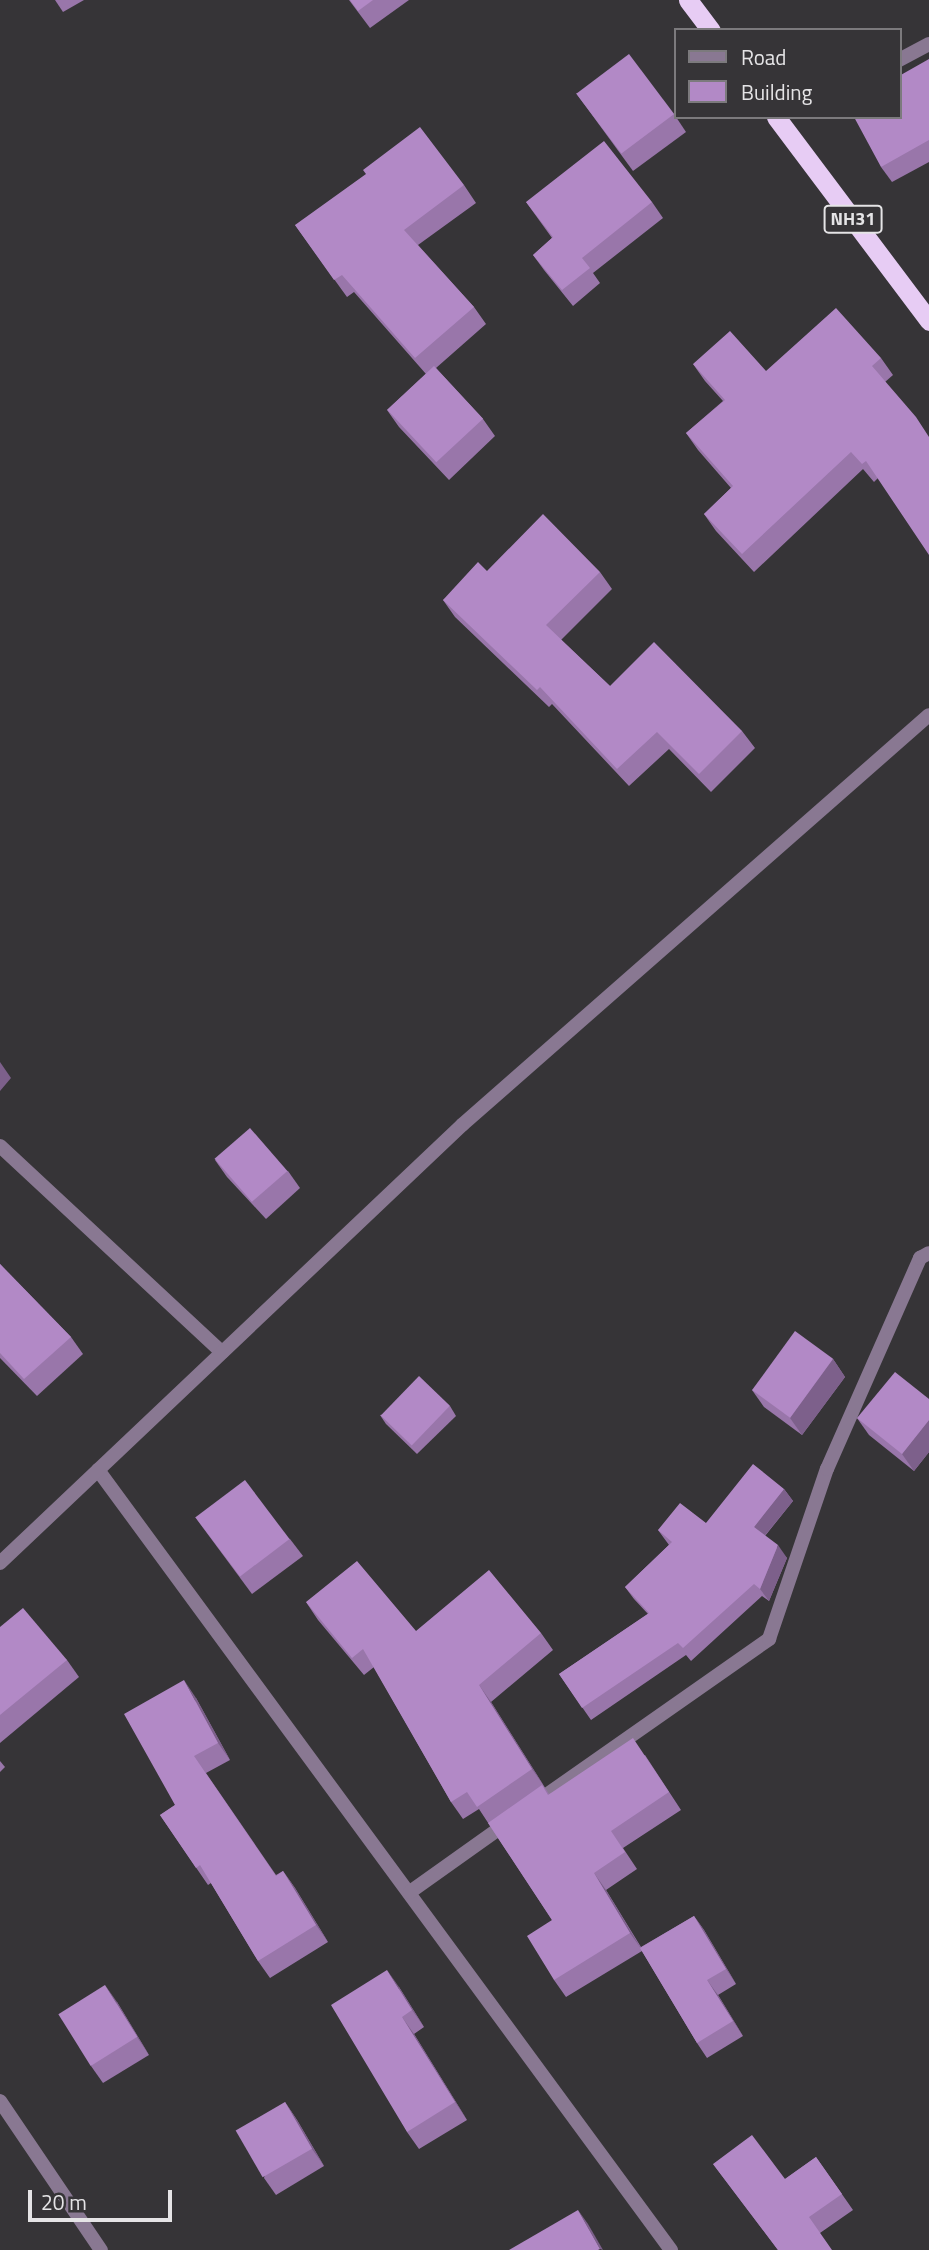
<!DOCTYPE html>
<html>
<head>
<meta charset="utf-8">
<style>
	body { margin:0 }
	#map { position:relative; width:929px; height:2250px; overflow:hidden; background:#363437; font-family:"Titillium Web",sans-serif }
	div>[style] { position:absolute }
	.minor>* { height:14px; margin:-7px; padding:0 7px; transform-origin:7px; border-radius:7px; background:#897892 }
	.trunk>* { height:19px; margin:-9.5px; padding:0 9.5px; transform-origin:9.5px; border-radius:9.5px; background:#e7ccf4 }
	.wall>* { inset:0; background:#9976aa }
	.shaded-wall>* { inset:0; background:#7d608b }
	.building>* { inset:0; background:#b289c6; transform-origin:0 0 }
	span { translate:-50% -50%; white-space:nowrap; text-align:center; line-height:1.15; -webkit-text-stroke:7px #363437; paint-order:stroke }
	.shield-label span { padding:2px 5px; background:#363437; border:2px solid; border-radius:5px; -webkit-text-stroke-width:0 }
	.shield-label { font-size:18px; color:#e5e4e6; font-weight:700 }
	.legend { position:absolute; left:674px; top:28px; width:228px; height:91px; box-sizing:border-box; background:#363437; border:2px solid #7c7a7d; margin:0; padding:9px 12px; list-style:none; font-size:21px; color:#e5e4e6 }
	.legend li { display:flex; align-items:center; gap:14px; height:35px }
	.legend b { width:35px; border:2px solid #7c7a7d }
	.scale { position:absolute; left:28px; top:2190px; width:144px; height:32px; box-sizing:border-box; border:4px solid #e5e4e6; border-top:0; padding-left:9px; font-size:21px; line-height:24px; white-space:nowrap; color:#e5e4e6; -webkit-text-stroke:5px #363437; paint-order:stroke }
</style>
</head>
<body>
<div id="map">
	<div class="minor">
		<div style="left:899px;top:60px;width:34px;rotate:-28deg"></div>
		<div style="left:0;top:1146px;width:303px;rotate:42.9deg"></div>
		<div style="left:98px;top:1470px;width:968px;rotate:53.7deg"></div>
		<div style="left:0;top:1563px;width:637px;rotate:-43.47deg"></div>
		<div style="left:462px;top:1125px;width:621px;rotate:-41.28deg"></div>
		<div style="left:535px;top:1803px;width:286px;rotate:-35deg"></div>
		<div style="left:769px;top:1639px;width:180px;rotate:-71.2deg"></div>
		<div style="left:827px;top:1469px;width:231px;rotate:-66.2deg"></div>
		<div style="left:920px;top:1258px;width:10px;rotate:-29deg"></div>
		<div style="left:410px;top:1892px;width:119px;rotate:-35.4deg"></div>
		<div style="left:0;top:2101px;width:180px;rotate:55.9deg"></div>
	</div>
	<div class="trunk">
		<div style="left:688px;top:0;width:38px;rotate:53deg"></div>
		<div style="left:776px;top:117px;width:255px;rotate:53.1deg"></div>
	</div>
	<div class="wall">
		<div style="clip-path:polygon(55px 0,84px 0,63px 12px)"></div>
		<div style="clip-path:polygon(349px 0,409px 0,370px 28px)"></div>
		<div style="clip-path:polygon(929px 59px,929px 162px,892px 182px,881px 167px)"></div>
		<div style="clip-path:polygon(576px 93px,674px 114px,686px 132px,633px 171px)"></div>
		<div style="clip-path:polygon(464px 185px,476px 203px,418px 245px,474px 307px,486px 324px,436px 368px,483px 419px,495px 436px,449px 480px,399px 427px,387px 410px,426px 374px,354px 292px,347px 297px,295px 225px)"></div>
		<div style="clip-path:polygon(526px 202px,652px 202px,663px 218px,593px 273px,600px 283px,573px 306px,544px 270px,533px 255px,552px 238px)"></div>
		<div style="clip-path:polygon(881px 358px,893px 375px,885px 382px,878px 478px,874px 482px,863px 469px,754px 572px,716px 531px,704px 514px,731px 488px,698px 450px,686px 433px,723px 401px,705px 381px,693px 364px,766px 371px)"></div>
		<div style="clip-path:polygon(487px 571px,600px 572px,612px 589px,561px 640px,610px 686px,742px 731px,755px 748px,711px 792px,669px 749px,629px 786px,552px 704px,549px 707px,455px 617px,443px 600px)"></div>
		<div style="clip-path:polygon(215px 1160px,288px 1171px,300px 1188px,266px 1219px,227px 1177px)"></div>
		<div style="clip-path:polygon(0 1264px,71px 1337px,83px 1354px,37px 1396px,0 1358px)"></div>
		<div style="clip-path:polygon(833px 1359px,845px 1377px,802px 1435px,764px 1407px,752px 1390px)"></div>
		<div style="clip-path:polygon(929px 1399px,929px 1452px,914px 1471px,869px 1435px,857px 1418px)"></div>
		<div style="clip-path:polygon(450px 1406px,456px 1416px,417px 1454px,386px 1424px,380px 1415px)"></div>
		<div style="clip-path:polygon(784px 1489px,793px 1501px,765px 1536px,787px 1558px,769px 1601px,762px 1596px,691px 1661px,686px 1655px,591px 1720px,559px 1674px,648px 1614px,634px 1599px,625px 1587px,669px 1545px,658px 1530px,706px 1523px)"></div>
		<div style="clip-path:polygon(195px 1517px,290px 1539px,303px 1556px,252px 1594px)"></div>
		<div style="clip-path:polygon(306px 1602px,416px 1631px,541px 1633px,553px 1650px,491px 1702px,549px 1794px,645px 1755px,681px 1810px,623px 1848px,637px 1869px,606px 1890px,641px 1947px,694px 1916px,704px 1930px,736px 1984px,718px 1995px,743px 2036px,707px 2058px,697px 2043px,642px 1951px,566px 1997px,554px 1980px,552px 1920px,479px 1809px,463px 1819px,451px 1802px,374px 1667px,364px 1675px,318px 1620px)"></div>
		<div style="clip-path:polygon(0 1627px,67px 1660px,79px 1677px,0 1743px)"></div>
		<div style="clip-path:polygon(196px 1698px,230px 1760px,206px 1773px,276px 1875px,283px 1871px,295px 1888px,328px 1942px,270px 1978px,258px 1961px,211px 1883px,208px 1885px,160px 1815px,175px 1805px)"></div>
		<div style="clip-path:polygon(0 1761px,5px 1767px,0 1772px)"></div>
		<div style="clip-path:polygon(399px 1987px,424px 2027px,414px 2034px,467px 2120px,419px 2149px,407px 2132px)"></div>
		<div style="clip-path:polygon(117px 2002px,149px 2055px,103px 2083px,91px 2066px)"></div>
		<div style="clip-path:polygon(285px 2102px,297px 2120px,324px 2166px,276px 2195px,264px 2178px)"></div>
		<div style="clip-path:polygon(816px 2157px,853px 2210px,820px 2233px,778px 2250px,713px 2164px,785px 2179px)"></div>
	</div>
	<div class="shaded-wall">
		<div style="clip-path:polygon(0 1062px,11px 1078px,0 1091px)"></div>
		<div style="clip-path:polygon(833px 1359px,845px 1377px,802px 1435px,790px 1418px)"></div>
		<div style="clip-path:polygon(929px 1420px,929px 1452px,914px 1471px,902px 1454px)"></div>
		<div style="clip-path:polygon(784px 1489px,793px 1501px,762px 1539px,754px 1527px)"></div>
		<div style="clip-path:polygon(778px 1545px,787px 1558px,769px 1601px,760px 1589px)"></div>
		<div style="clip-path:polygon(184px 1680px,196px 1698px,230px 1760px,218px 1743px)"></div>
		<div style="clip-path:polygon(479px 1685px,491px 1702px,544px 1786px,532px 1769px)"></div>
		<div style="clip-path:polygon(283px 1871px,295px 1888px,328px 1942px,316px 1925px)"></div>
		<div style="clip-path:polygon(594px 1873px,606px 1890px,642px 1950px,630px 1933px)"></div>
		<div style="clip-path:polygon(694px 1916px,704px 1930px,736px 1984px,726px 1969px)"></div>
		<div style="clip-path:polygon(387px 1970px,399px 1987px,424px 2027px,412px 2010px)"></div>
		<div style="clip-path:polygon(707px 1980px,718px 1995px,743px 2036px,733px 2021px)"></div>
		<div style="clip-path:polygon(105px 1985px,117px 2002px,149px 2055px,137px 2037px)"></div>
		<div style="clip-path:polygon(402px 2017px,414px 2034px,467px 2120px,455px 2102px)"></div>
		<div style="clip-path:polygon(285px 2102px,297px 2120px,324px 2166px,312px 2149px)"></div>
		<div style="clip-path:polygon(578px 2210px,588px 2224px,603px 2250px,600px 2249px)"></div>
	</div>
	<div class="building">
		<div style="clip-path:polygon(350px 0,373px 0,358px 11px)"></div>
		<div style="left:629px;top:54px;width:75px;height:66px;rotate:53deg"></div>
		<div style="clip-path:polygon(929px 59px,929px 140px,881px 167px,854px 117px,899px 117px,899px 76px)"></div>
		<div style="clip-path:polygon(420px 127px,464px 185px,404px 230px,474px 307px,415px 358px,342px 275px,334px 280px,295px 225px,366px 174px,363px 170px)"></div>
		<div style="clip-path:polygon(604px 141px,652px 202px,582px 258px,590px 268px,562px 290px,533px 255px,553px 237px,526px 202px)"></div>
		<div style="clip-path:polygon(836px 308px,881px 358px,872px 366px,916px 417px,929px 437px,929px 555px,866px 461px,862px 464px,851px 452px,742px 554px,704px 514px,733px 486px,686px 433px,725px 400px,693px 364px,730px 331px,766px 371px)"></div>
		<div style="left:434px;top:366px;width:72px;height:64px;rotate:47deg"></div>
		<div style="clip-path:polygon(543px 514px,600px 572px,546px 625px,610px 686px,654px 642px,742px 731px,699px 774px,657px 732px,617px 769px,540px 687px,537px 690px,443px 600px,478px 562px,487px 571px)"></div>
		<div style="left:250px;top:1128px;width:57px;height:47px;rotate:49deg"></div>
		<div style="clip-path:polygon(0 1264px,71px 1337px,24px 1379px,0 1353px)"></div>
		<div style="left:795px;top:1331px;width:47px;height:73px;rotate:36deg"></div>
		<div style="clip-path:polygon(895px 1372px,929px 1399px,929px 1420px,902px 1454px,857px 1418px)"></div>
		<div style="left:419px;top:1376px;width:43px;height:55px;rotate:44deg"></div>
		<div style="clip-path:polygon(753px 1464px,784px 1489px,754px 1527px,778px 1545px,760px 1589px,754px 1584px,683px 1648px,678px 1643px,582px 1708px,559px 1674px,649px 1613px,625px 1587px,672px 1542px,658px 1530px,680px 1503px,706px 1523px)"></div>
		<div style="left:245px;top:1480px;width:74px;height:62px;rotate:53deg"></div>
		<div style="clip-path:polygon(357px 1561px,416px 1631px,489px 1570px,541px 1633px,479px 1685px,532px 1769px,477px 1807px,467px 1792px,451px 1802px,363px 1649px,352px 1658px,306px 1602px)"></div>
		<div style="clip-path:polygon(23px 1608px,67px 1660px,0 1715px,0 1627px)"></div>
		<div style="clip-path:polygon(184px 1680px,218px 1743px,194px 1756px,276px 1876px,283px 1871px,316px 1925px,258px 1961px,200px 1865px,196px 1868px,160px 1815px,175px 1805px,124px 1714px)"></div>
		<div style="clip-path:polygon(633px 1738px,669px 1792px,611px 1831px,625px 1852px,594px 1873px,630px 1933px,554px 1980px,527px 1936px,552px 1920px,488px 1823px,542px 1785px,548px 1795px)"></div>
		<div style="clip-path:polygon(694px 1916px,726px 1969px,707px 1980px,733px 2021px,697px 2043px,640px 1948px)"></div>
		<div style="clip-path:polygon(387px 1970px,412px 2010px,402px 2017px,455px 2102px,407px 2132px,331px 2005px)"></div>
		<div style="left:105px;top:1985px;width:61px;height:55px;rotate:58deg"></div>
		<div style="left:285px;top:2102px;width:54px;height:57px;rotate:60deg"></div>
		<div style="clip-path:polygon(752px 2135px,785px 2179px,816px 2157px,842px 2194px,809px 2217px,832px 2250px,778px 2250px,713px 2164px)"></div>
		<div style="clip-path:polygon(578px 2210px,600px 2249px,598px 2250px,509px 2250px)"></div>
	</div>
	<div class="shield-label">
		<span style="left:853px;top:219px">NH31</span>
	</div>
	<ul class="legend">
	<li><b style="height:9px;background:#897892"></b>Road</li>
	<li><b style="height:19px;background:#b289c6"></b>Building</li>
	</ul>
	<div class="scale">20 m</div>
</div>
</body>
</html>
